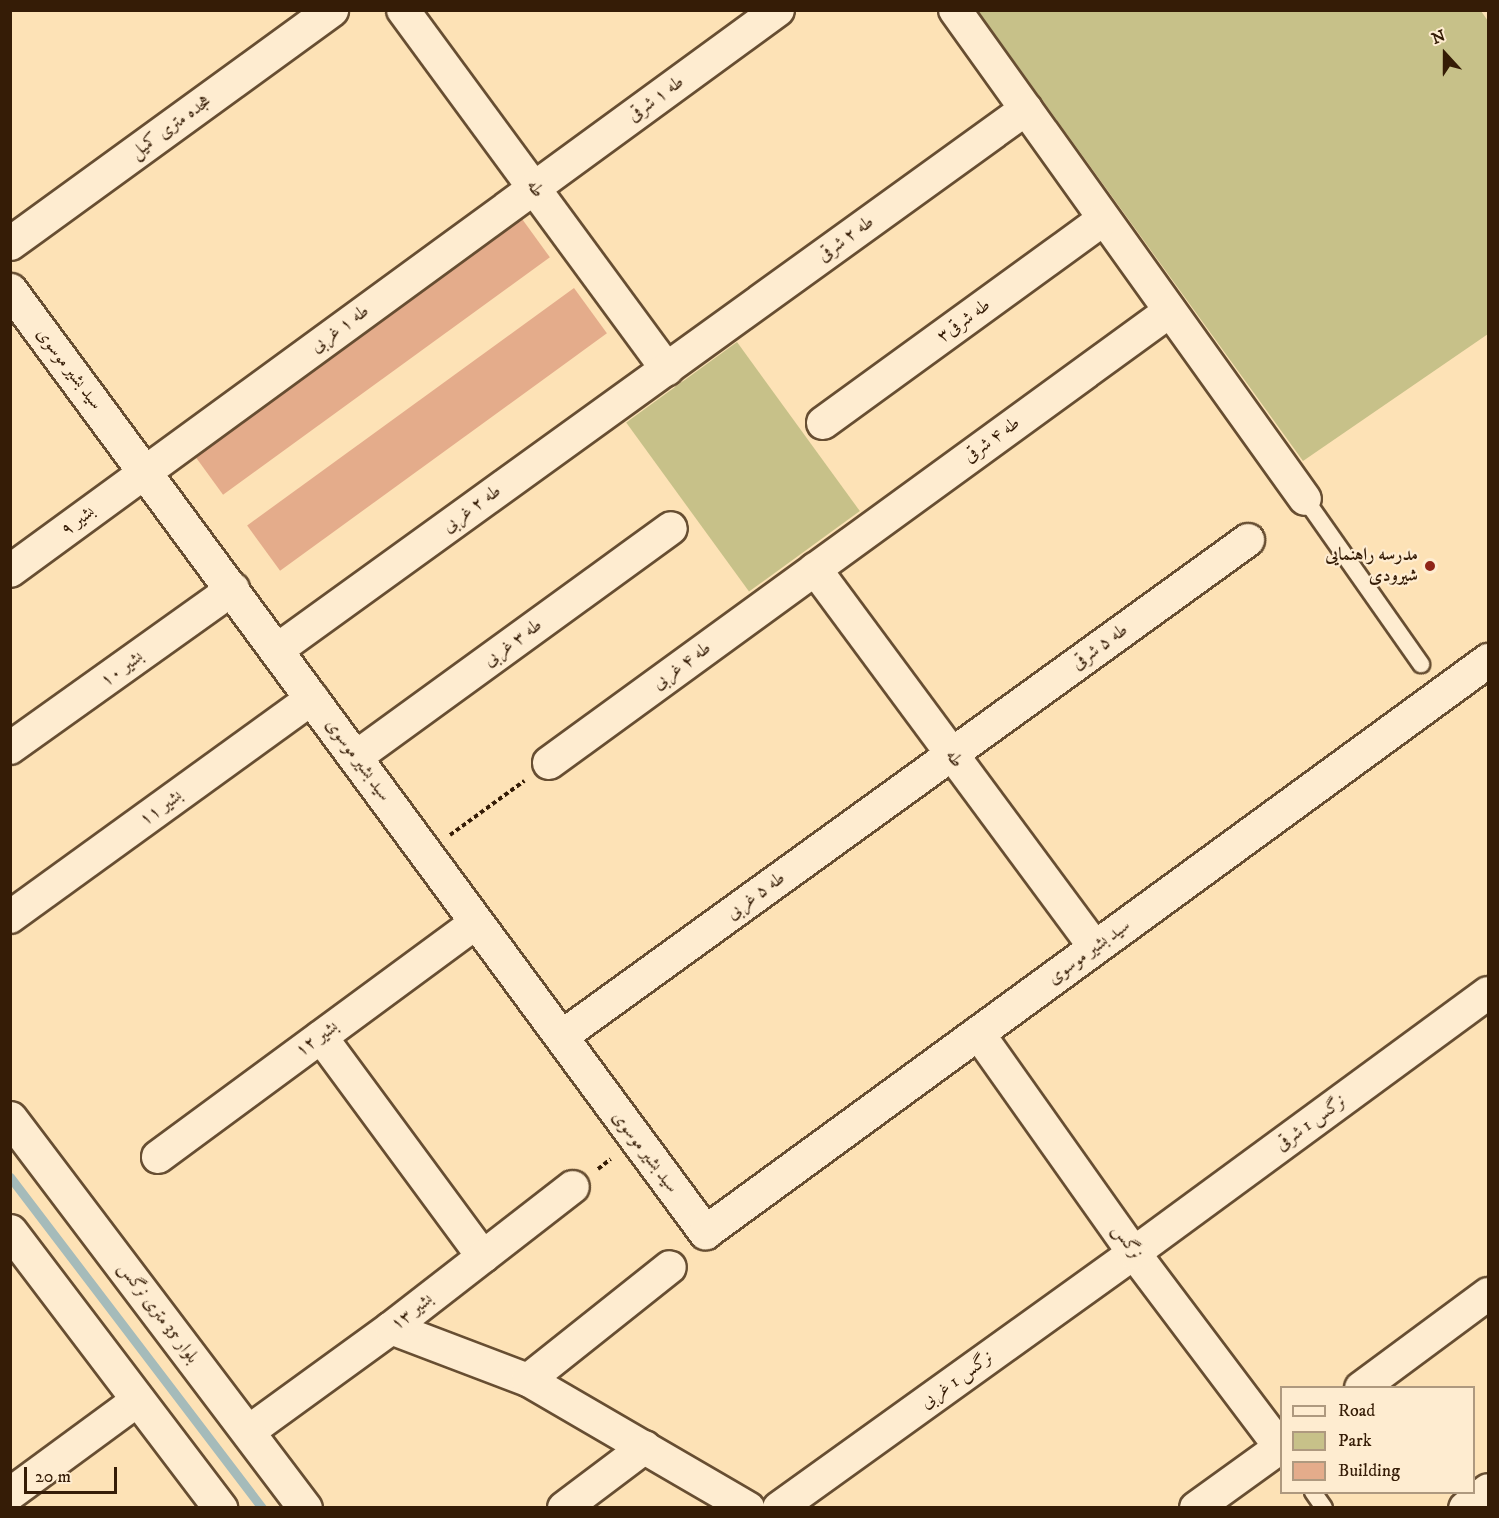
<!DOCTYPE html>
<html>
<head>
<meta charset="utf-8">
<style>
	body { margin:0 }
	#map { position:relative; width:1499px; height:1518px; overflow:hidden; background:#fde2b6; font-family:"IM FELL DW Pica",Amiri,serif }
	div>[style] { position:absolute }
	.green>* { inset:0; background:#c7c189; transform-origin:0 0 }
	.stream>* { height:9px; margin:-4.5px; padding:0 4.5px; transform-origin:4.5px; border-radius:4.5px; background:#a5bbba }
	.building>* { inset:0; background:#e4ac8b; transform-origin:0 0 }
	.path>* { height:4px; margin-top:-2px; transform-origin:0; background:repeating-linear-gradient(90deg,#351c06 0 4.5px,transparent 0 7.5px) }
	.roads { filter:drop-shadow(2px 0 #674e32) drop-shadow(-2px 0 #674e32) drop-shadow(0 2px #674e32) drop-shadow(0 -2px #674e32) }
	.service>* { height:16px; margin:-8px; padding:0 8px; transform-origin:8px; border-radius:8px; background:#feecd0 }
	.minor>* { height:32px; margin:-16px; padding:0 16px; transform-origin:16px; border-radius:16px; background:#feecd0 }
	.tertiary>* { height:33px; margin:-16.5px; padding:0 16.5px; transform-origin:16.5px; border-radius:16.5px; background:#feecd0 }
	.secondary>* { height:33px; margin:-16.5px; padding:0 16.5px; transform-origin:16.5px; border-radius:16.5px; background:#feecd0 }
	.dots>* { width:16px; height:16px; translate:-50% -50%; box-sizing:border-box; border:3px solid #feecd0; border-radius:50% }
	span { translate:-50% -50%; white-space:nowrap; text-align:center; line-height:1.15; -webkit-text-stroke:4.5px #feecd0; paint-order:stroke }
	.street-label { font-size:18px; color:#351c06 }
	.poi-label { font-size:18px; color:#351c06; font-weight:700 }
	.right { translate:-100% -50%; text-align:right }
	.frame { position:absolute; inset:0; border:12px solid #351c06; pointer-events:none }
	.legend { position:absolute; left:1280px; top:1386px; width:195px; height:108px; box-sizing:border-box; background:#feecd0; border:2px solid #ae997f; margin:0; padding:8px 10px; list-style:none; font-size:18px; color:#351c06 }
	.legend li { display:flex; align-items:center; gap:12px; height:30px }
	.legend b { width:30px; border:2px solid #ae997f }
	.north { position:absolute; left:1415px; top:24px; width:60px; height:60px; -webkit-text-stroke:4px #feecd0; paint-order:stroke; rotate:339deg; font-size:16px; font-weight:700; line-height:24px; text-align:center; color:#351c06 }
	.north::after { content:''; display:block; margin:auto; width:21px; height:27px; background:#351c06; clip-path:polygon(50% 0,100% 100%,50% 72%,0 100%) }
	.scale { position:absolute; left:24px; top:1467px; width:93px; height:27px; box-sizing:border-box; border:3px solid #351c06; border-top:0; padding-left:8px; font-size:18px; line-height:21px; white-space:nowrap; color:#351c06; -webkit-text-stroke:4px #feecd0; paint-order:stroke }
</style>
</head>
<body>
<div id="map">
	<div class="green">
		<div style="clip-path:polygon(978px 11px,1481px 11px,1488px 21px,1488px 334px,1303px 461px)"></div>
		<div style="left:737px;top:342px;width:209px;height:137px;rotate:54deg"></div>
	</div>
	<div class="stream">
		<div style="left:10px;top:1177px;width:416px;rotate:52.7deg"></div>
	</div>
	<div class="building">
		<div style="left:517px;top:212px;width:56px;height:404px;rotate:54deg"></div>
		<div style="left:574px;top:288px;width:56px;height:404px;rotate:54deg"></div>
	</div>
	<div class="path">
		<div style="left:450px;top:835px;width:92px;rotate:-36.1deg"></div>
		<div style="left:598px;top:1169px;width:16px;rotate:-38deg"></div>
	</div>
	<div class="roads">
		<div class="service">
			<div style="left:1305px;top:499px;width:202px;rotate:54.9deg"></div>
			<div style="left:1313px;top:1492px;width:19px;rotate:55deg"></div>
		</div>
		<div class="minor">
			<div style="left:403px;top:10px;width:446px;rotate:53.7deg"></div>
			<div style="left:955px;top:10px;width:601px;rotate:54.41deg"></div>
			<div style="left:823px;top:423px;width:347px;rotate:-36deg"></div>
			<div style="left:815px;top:569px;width:471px;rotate:53.5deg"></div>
			<div style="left:10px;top:571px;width:951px;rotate:-36.15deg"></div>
			<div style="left:277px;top:650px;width:924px;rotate:-35.84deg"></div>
			<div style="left:10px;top:748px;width:274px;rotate:-35.5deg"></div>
			<div style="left:356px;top:757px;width:389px;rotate:-36deg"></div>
			<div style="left:549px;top:763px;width:768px;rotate:-36.05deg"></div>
			<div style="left:10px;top:917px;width:373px;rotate:-35.9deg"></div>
			<div style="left:978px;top:1033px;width:270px;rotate:54.7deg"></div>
			<div style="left:1134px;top:1253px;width:243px;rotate:53deg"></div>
			<div style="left:321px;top:1037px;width:273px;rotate:53.6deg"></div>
			<div style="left:561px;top:1037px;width:848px;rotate:-35.88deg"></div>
			<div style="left:158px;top:1157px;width:396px;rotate:-36.4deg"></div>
			<div style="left:391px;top:1328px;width:147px;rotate:20.8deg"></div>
			<div style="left:528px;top:1380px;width:255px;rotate:30.2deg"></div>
			<div style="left:528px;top:1380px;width:181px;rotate:-38.5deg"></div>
			<div style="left:1361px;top:1388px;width:158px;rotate:-36.5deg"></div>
			<div style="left:248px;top:1432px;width:177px;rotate:-36deg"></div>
			<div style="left:391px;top:1328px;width:230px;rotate:-37.8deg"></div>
			<div style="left:10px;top:1494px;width:159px;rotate:-36.3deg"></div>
			<div style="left:564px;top:1508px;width:101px;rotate:-37deg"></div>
			<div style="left:779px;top:1508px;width:437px;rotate:-35.7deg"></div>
			<div style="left:1134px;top:1253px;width:439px;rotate:-36.3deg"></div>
			<div style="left:1196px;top:1508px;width:106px;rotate:-35.8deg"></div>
		</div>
		<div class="tertiary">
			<div style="left:10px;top:243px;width:397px;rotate:-36deg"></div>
			<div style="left:10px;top:290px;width:1171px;rotate:53.58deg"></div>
			<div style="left:705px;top:1232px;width:970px;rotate:-36.15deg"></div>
		</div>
		<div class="secondary">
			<div style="left:10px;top:1118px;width:489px;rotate:52.9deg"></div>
			<div style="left:10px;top:1231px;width:348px;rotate:52.8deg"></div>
			<div style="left:1465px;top:1508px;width:29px;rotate:-38deg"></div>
		</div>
	</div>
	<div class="dots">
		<div style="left:1430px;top:566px;background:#8f2418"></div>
	</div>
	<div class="street-label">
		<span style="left:656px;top:99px;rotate:-36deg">طه ۱ شرقی</span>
		<span style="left:171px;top:127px;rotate:-36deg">هجده متری کمیل</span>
		<span style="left:535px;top:189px;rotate:54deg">طه</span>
		<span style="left:846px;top:239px;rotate:-36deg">طه ۲ شرقی</span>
		<span style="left:964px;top:321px;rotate:-36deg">طه شرقی۳</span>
		<span style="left:340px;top:329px;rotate:-36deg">طه ۱ غربی</span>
		<span style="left:69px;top:369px;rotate:53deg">سید بشیر موسوی</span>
		<span style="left:992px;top:440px;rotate:-36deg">طه ۴ شرقی</span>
		<span style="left:472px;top:509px;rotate:-36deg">طه ۲ غربی</span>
		<span style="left:78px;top:521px;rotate:-37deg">بشیر ۹</span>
		<span style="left:513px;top:643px;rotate:-36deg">طه ۳ غربی</span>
		<span style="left:1100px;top:647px;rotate:-36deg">طه ۵ شرقی</span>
		<span style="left:682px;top:666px;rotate:-36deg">طه ۴ غربی</span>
		<span style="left:122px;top:669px;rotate:-36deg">بشیر ۱۰</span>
		<span style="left:954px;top:759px;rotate:53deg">طه</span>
		<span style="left:358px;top:760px;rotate:54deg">سید بشیر موسوی</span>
		<span style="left:161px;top:808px;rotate:-36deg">بشیر ۱۱</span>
		<span style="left:756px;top:896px;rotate:-36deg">طه ۵ غربی</span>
		<span style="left:1089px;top:952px;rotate:-36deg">سید بشیر موسوی</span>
		<span style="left:317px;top:1039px;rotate:-36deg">بشیر ۱۲</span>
		<span style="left:1311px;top:1123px;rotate:-36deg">نرگس 1 شرقی</span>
		<span style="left:645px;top:1152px;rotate:53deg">سید بشیر موسوی</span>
		<span style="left:1127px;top:1242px;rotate:54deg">نرگس</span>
		<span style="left:412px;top:1312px;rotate:-38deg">بشیر ۱۳</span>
		<span style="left:158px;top:1313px;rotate:53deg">بلوار 35 متری نرگس</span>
		<span style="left:957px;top:1380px;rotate:-36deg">نرگس 1 غربی</span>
	</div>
	<div class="poi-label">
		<span class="right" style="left:1418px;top:566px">مدرسه راهنمایی<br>شیرودی</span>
	</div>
	<div class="frame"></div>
	<ul class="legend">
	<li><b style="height:8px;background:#feecd0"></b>Road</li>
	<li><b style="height:16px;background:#c7c189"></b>Park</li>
	<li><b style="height:16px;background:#e4ac8b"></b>Building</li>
	</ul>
	<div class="north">N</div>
	<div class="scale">20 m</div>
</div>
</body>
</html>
